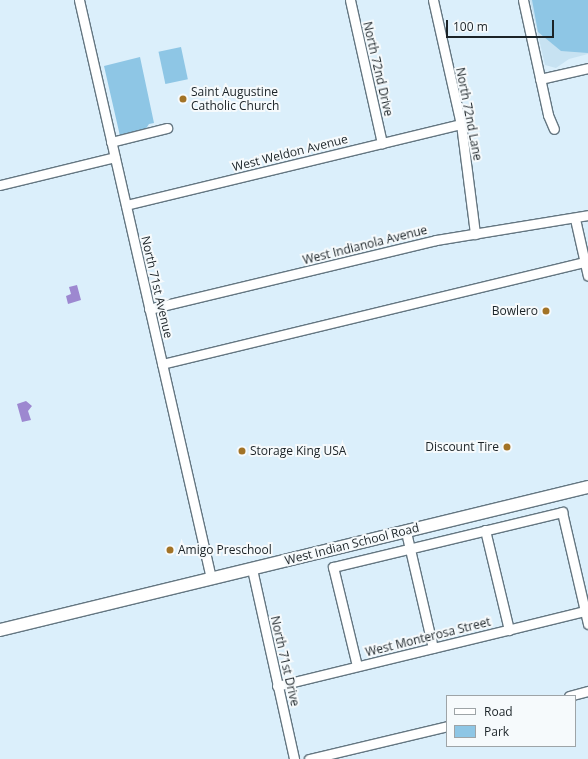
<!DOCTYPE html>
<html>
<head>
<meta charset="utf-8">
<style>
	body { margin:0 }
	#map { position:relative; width:588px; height:759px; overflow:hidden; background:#dbeffb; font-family:"Open Sans",sans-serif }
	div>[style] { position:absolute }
	.built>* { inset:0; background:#c7e2f2 }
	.green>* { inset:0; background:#8ec6e5; transform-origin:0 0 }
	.water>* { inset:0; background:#9d88d0 }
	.roads { filter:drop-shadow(1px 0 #647681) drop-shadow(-1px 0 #647681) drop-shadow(0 1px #647681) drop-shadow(0 -1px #647681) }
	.minor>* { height:9px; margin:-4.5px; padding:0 4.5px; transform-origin:4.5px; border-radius:4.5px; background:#fff }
	.major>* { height:12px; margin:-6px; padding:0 6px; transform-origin:6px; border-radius:6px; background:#fff }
	.dots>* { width:11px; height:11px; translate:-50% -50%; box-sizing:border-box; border:2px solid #f6fafc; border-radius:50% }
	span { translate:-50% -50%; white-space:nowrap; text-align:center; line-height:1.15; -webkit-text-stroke:4px #f6fafc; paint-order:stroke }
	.street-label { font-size:12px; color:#1b2327 }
	.poi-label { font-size:12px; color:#1b2327 }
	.left { translate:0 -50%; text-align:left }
	.right { translate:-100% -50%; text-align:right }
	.legend { position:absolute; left:446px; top:695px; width:130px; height:52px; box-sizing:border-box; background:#f6fafc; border:1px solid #9ea4a7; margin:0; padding:5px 7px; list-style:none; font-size:12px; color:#1b2327 }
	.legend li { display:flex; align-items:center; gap:8px; height:20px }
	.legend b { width:20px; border:1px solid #9ea4a7 }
	.scale { position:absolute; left:446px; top:20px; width:108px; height:18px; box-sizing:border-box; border:2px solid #1b2327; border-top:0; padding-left:5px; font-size:12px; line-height:14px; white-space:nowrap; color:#1b2327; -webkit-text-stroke:3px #f6fafc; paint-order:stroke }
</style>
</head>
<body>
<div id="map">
	<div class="built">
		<div style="clip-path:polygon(530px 0,588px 0,588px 54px,569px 59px,556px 68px,545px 65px)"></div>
	</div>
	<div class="green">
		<div style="clip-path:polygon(532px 0,588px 0,588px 53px,561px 51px,538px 32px)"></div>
		<div style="left:181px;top:47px;width:33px;height:23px;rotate:78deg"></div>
		<div style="clip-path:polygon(140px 57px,154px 123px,149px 124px,145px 130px,120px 136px,104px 66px)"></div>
	</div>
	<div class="water">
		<div style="clip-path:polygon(77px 285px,81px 300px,68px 304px,66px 296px,71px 294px,69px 287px)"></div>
		<div style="clip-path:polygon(26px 401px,32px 406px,28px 411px,31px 420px,22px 422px,17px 404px)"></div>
	</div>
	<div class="roads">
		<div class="minor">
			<div style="left:79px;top:0;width:593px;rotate:77.14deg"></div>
			<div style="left:350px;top:0;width:147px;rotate:77.4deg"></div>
			<div style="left:433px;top:0;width:127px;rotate:77.3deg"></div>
			<div style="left:461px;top:124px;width:111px;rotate:82.7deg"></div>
			<div style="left:523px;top:0;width:118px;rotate:77.7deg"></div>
			<div style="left:548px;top:115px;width:15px;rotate:67deg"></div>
			<div style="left:540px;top:79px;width:49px;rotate:-12.9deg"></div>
			<div style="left:111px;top:142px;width:58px;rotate:-14deg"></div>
			<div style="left:0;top:185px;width:118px;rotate:-13.7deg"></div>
			<div style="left:126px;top:205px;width:345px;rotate:-13.6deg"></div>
			<div style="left:575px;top:219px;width:58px;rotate:77.2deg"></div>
			<div style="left:149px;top:309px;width:295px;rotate:-13.5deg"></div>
			<div style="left:436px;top:240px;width:154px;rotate:-9.3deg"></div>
			<div style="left:162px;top:364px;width:438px;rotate:-13.6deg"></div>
			<div style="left:485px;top:530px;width:103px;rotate:76.5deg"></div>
			<div style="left:406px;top:532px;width:119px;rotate:76.9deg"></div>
			<div style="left:252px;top:569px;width:195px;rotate:77.5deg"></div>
			<div style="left:357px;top:666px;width:102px;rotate:-103.6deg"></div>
			<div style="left:333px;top:567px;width:236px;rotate:-13.5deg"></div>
			<div style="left:562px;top:512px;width:115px;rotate:76.9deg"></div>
			<div style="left:277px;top:686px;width:317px;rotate:-13.7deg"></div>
			<div style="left:569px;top:696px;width:20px;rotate:-15deg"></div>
			<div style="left:309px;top:759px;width:142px;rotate:-13.4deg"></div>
		</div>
		<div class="major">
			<div style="left:0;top:630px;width:605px;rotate:-13.67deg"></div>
		</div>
	</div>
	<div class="dots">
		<div style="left:183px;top:99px;background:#a27326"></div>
		<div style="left:546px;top:311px;background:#a27326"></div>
		<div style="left:507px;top:447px;background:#a27326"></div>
		<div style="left:242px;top:451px;background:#a27326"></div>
		<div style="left:170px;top:550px;background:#a27326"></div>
	</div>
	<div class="street-label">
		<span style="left:378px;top:69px;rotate:77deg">North 72nd Drive</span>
		<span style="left:469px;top:114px;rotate:79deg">North 72nd Lane</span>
		<span style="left:290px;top:153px;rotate:-14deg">West Weldon Avenue</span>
		<span style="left:365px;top:245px;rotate:-14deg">West Indianola Avenue</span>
		<span style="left:157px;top:287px;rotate:77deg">North 71st Avenue</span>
		<span style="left:352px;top:544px;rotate:-14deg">West Indian School Road</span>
		<span style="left:428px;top:637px;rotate:-14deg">West Monterosa Street</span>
		<span style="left:285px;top:661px;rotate:77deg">North 71st Drive</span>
	</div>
	<div class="poi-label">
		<span class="left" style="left:191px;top:99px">Saint Augustine<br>Catholic Church</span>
		<span class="right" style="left:538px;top:311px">Bowlero</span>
		<span class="right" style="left:499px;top:447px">Discount Tire</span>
		<span class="left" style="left:250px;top:451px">Storage King USA</span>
		<span class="left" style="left:178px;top:550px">Amigo Preschool</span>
	</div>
	<ul class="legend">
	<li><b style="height:5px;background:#fff"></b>Road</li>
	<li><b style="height:11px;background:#8ec6e5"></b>Park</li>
	</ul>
	<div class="scale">100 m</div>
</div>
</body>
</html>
